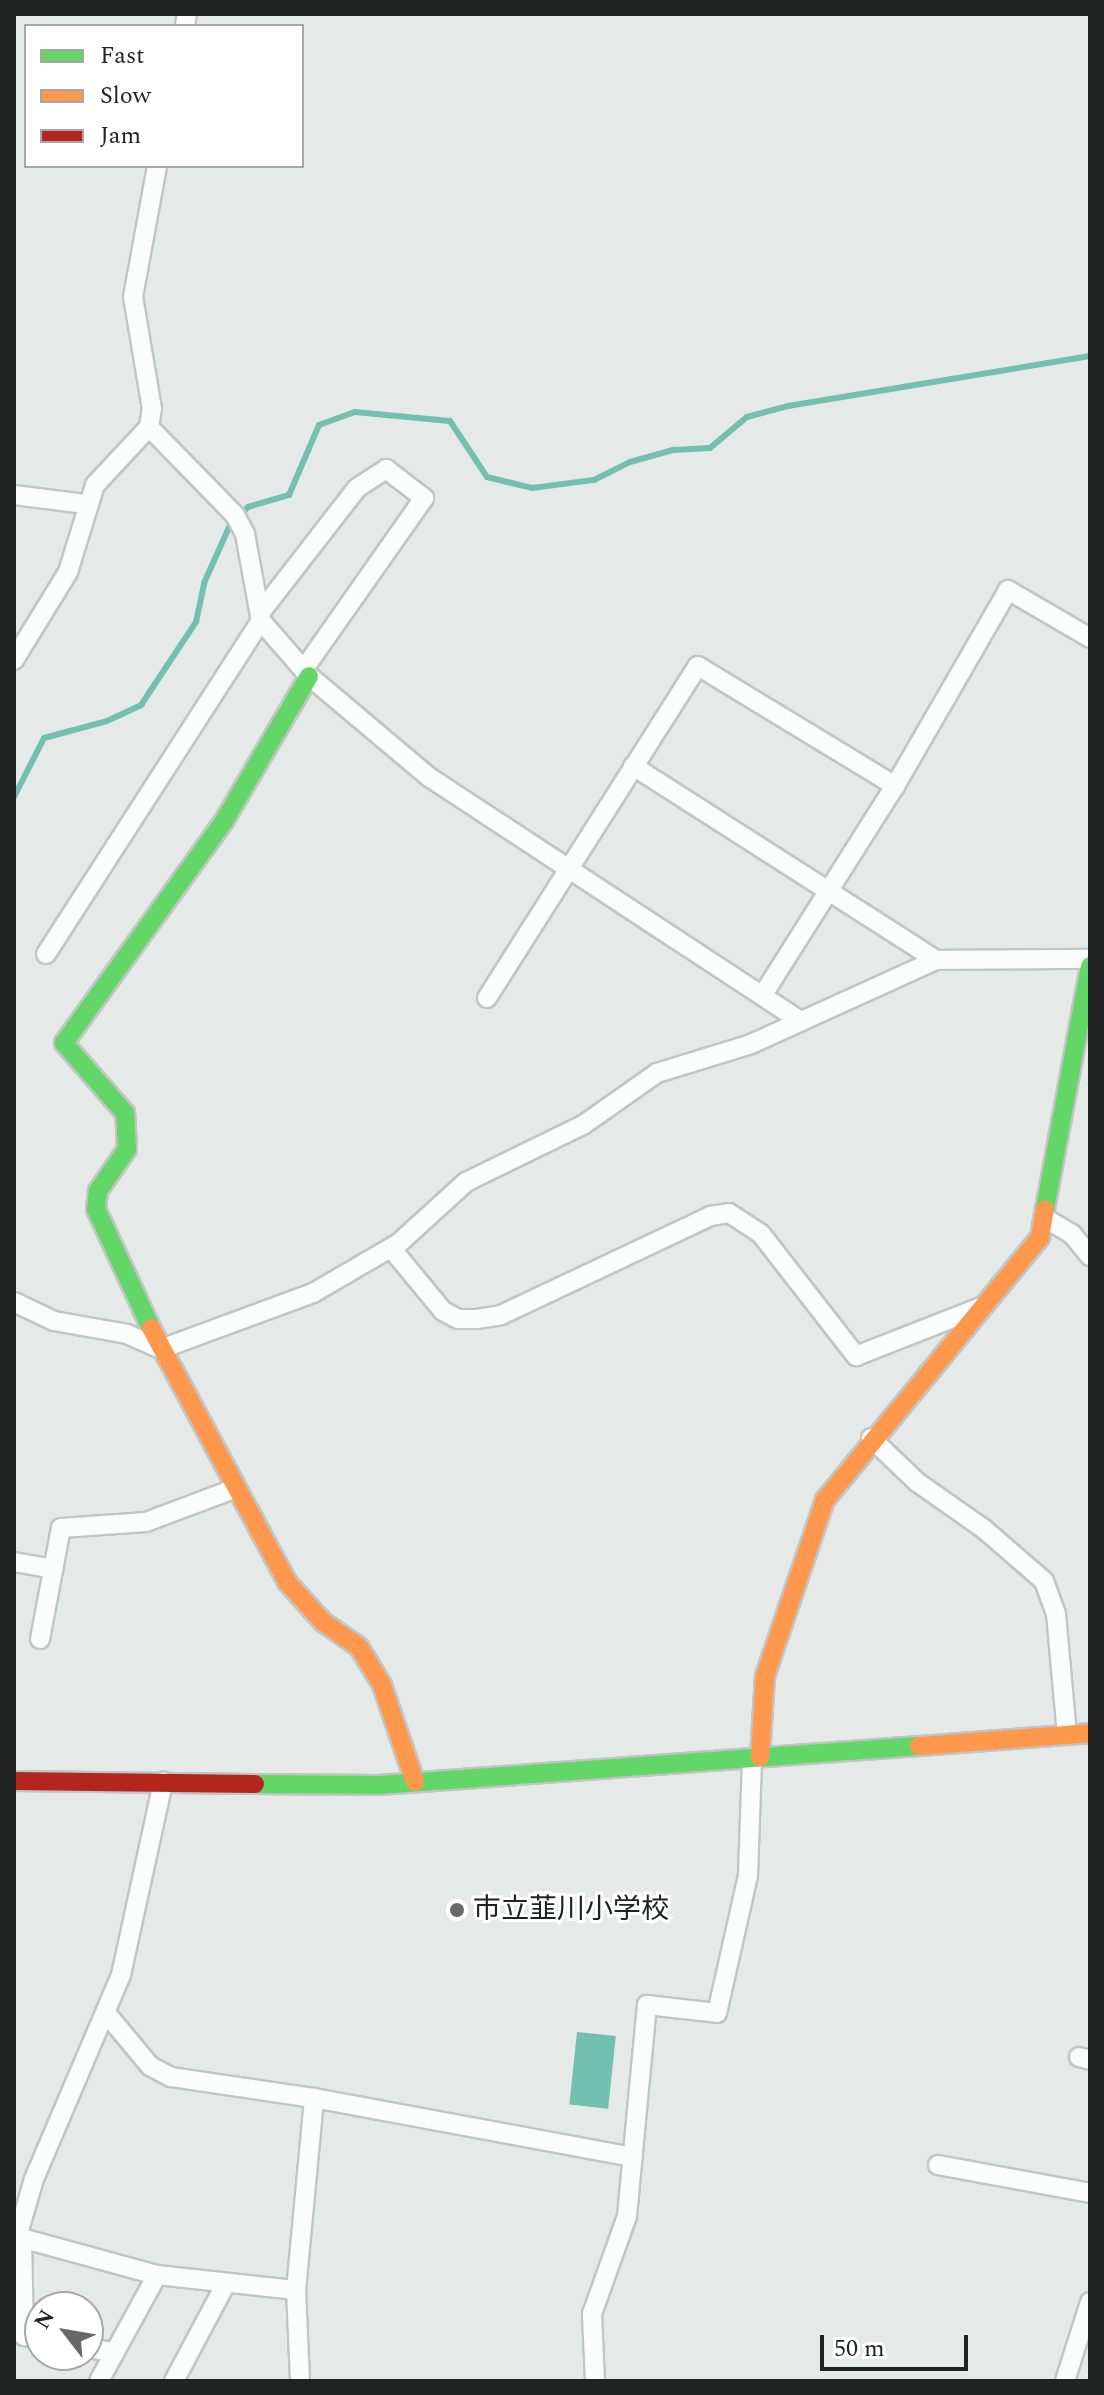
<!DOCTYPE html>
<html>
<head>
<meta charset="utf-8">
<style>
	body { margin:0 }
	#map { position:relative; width:1104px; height:2395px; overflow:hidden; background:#e5eae8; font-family:Spectral,"Noto Sans JP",serif }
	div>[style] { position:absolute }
	.water>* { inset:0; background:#73bfb0; transform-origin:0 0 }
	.stream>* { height:6px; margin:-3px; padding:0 3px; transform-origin:3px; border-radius:3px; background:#73bfb0 }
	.roads { filter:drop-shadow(2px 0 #c1c5c4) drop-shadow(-2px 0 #c1c5c4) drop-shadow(0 2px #c1c5c4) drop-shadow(0 -2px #c1c5c4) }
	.street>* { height:18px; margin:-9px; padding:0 9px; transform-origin:9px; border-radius:9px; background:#fbfcfc }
	.fast>* { height:18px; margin:-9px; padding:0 9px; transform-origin:9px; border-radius:9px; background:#63d668 }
	.slow>* { height:18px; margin:-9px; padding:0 9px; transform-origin:9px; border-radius:9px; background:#ff974d }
	.jam>* { height:18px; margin:-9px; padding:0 9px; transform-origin:9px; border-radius:9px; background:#b3261e }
	.dots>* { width:22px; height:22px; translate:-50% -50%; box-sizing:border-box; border:4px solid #fff; border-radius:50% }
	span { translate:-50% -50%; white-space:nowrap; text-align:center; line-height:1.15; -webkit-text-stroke:6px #fff; paint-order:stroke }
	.poi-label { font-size:28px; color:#202322 }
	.left { translate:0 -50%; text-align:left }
	.frame { position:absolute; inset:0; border:16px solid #202322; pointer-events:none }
	.legend { position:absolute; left:24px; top:24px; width:280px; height:144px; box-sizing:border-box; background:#fff; border:2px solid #a6a7a7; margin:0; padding:10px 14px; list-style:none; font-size:24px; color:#202322 }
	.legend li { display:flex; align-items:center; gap:16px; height:40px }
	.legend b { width:40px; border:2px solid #a6a7a7 }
	.north { position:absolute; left:24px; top:2291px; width:80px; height:80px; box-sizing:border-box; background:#fff; border:2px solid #a6a7a7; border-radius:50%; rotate:301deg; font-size:22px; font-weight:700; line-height:32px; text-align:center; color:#202322 }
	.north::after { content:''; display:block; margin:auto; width:28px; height:36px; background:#656967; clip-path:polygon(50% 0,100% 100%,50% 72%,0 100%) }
	.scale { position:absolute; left:820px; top:2335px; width:148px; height:36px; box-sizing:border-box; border:4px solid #202322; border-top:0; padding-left:10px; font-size:24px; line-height:28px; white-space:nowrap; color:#202322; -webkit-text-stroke:6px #fff; paint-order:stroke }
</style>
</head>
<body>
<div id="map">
	<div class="water">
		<div style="left:577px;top:2032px;width:39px;height:73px;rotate:6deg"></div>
	</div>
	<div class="stream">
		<div style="left:14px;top:797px;width:66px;rotate:-63deg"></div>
		<div style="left:44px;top:738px;width:65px;rotate:-15.1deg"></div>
		<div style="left:107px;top:721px;width:38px;rotate:-25deg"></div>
		<div style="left:141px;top:705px;width:100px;rotate:-56.5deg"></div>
		<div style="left:196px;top:622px;width:40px;rotate:-78deg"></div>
		<div style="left:204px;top:583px;width:66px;rotate:-65.8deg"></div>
		<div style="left:231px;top:523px;width:23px;rotate:-43deg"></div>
		<div style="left:248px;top:507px;width:43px;rotate:-16.3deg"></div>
		<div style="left:289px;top:495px;width:76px;rotate:-66.8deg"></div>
		<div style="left:319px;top:425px;width:38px;rotate:-20deg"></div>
		<div style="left:355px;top:412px;width:95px;rotate:5.4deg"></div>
		<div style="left:450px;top:421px;width:67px;rotate:56.5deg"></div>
		<div style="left:487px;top:477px;width:46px;rotate:13.7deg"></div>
		<div style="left:532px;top:488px;width:63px;rotate:-7.4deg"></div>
		<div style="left:594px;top:480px;width:40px;rotate:-26.6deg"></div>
		<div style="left:630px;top:462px;width:45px;rotate:-15.6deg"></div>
		<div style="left:673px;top:450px;width:37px;rotate:-3deg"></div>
		<div style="left:710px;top:448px;width:48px;rotate:-40deg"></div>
		<div style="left:747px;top:417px;width:42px;rotate:-15deg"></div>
		<div style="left:788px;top:406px;width:306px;rotate:-9.4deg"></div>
	</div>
	<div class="roads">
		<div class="street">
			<div style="left:185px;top:26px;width:12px;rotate:-81deg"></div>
			<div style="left:149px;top:427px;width:123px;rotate:45.7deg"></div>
			<div style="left:235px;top:515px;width:21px;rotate:62deg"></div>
			<div style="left:245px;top:534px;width:88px;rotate:79.6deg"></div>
			<div style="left:261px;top:621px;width:73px;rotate:48.9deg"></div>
			<div style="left:309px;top:676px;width:157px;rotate:40.1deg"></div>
			<div style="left:429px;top:777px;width:444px;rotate:33.3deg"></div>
			<div style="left:14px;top:495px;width:72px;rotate:7.2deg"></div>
			<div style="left:260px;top:613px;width:158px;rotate:-52.2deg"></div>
			<div style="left:357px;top:488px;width:35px;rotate:-33deg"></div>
			<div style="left:386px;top:469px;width:48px;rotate:37.3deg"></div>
			<div style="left:424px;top:498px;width:210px;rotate:125.1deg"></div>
			<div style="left:14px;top:660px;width:103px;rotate:-58.5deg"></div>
			<div style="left:68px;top:572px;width:91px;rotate:-72.8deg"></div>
			<div style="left:95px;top:485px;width:79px;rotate:-47deg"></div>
			<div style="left:149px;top:427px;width:18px;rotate:-81deg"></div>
			<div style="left:152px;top:409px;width:114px;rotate:-99.6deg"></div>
			<div style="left:133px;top:297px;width:133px;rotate:-79.6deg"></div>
			<div style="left:633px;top:766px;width:360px;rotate:32.6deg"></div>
			<div style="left:46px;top:954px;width:396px;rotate:-57.2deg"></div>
			<div style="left:764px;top:993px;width:245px;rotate:-57.7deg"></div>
			<div style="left:895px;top:786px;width:226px;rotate:-60deg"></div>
			<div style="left:1008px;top:590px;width:95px;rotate:30.3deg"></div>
			<div style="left:487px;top:998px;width:393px;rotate:-57.6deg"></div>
			<div style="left:698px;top:666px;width:231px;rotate:31.3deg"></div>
			<div style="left:1045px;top:1218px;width:31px;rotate:31deg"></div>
			<div style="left:1072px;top:1234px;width:28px;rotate:51deg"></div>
			<div style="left:391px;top:1248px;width:82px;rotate:50.5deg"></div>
			<div style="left:443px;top:1311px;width:17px;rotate:28deg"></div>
			<div style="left:458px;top:1319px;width:19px"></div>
			<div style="left:477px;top:1319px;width:24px;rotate:-9deg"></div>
			<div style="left:501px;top:1315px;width:231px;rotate:-25.3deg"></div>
			<div style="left:710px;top:1216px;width:19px;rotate:-9deg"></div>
			<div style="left:729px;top:1213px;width:38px;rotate:33deg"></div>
			<div style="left:761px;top:1234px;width:155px;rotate:52.1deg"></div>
			<div style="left:856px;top:1356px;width:134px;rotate:-21.4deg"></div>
			<div style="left:14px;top:1302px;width:44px;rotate:25.4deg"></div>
			<div style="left:54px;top:1321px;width:74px;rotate:10.1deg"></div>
			<div style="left:127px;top:1334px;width:37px;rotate:24deg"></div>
			<div style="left:161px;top:1349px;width:162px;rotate:-20.2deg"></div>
			<div style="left:313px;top:1293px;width:99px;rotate:-30.2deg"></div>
			<div style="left:399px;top:1243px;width:91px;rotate:-42.3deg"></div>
			<div style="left:466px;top:1182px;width:130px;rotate:-26deg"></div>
			<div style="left:583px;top:1125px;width:90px;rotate:-35.1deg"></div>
			<div style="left:657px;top:1073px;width:98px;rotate:-17.1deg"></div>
			<div style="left:751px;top:1044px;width:203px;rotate:-24.4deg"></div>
			<div style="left:936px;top:960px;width:154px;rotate:-0.4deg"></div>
			<div style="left:871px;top:1438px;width:64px;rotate:43.7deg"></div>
			<div style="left:917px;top:1482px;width:82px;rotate:35deg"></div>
			<div style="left:984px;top:1529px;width:79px;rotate:40.9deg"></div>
			<div style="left:1044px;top:1581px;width:35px;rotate:70deg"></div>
			<div style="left:1056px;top:1614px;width:121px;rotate:84.8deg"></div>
			<div style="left:14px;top:1562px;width:40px;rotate:10deg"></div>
			<div style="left:40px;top:1639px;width:113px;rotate:-79.3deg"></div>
			<div style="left:61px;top:1528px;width:85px;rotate:-4deg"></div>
			<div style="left:146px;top:1522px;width:94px;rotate:-20.6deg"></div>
			<div style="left:106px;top:2013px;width:69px;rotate:50.3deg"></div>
			<div style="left:150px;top:2066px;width:24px;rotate:28deg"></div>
			<div style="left:171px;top:2077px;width:145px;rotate:8.4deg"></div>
			<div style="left:314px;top:2098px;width:324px;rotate:10.5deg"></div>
			<div style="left:1079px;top:2057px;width:11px;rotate:15deg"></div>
			<div style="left:938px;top:2165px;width:155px;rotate:10.4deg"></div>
			<div style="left:14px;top:2236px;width:148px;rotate:15.3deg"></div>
			<div style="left:157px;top:2275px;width:140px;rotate:6.2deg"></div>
			<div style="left:17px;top:2237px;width:60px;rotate:-73.7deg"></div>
			<div style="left:34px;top:2179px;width:222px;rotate:-66.9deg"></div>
			<div style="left:121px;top:1975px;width:198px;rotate:-77.7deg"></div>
			<div style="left:22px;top:2239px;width:97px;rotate:88.8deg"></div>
			<div style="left:24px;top:2336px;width:16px;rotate:11deg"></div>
			<div style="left:88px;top:2348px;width:26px;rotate:9deg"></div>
			<div style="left:99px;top:2381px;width:121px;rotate:-61.3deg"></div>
			<div style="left:174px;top:2381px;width:111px;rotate:-62deg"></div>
			<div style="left:300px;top:2381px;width:91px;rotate:-92.5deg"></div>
			<div style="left:296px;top:2290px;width:193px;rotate:-84.6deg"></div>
			<div style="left:595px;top:2381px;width:67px;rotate:-92.6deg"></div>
			<div style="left:592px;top:2314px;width:104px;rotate:-70.3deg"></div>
			<div style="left:627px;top:2216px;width:212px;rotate:-84.6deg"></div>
			<div style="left:647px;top:2005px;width:70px;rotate:6.5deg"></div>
			<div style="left:717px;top:2013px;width:141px;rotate:-77.3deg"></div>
			<div style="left:748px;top:1875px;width:117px;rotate:-88deg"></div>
			<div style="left:1065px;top:2381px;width:83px;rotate:-72.4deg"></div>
		</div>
		<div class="fast">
			<div style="left:1045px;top:1209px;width:247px;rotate:-79.5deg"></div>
			<div style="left:151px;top:1328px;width:131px;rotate:-114.8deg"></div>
			<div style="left:96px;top:1209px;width:18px;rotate:-84deg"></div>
			<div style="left:98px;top:1191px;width:51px;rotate:-55.4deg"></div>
			<div style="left:127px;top:1149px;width:36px;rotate:-93deg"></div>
			<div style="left:125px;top:1113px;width:93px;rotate:-131.1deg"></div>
			<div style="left:64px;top:1043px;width:274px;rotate:-54.2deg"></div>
			<div style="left:224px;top:821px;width:168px;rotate:-59.6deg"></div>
			<div style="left:255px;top:1784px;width:124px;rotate:0.5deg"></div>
			<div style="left:379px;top:1785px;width:541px;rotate:-4.13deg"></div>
		</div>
		<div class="slow">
			<div style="left:151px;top:1328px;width:288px;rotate:61.8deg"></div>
			<div style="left:287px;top:1582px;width:54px;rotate:48deg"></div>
			<div style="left:323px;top:1622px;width:44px;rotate:34.8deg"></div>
			<div style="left:359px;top:1647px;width:44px;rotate:58.8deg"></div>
			<div style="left:382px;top:1685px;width:102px;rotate:71.2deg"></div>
			<div style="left:919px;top:1746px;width:171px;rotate:-4.3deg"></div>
			<div style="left:760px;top:1757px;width:81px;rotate:-86.5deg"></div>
			<div style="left:765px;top:1676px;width:186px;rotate:-71.2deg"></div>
			<div style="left:825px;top:1500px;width:340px;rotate:-50.7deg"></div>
			<div style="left:1040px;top:1237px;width:28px;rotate:-80deg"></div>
		</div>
		<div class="jam">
			<div style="left:14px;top:1781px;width:241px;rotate:0.7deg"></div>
		</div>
	</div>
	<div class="dots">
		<div style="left:457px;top:1910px;background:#656967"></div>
	</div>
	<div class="poi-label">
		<span class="left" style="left:473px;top:1910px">市立韮川小学校</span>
	</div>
	<div class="frame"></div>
	<ul class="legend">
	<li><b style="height:10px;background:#63d668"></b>Fast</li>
	<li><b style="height:10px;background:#ff974d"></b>Slow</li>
	<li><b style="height:10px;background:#b3261e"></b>Jam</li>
	</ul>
	<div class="north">N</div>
	<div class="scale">50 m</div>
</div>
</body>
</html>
